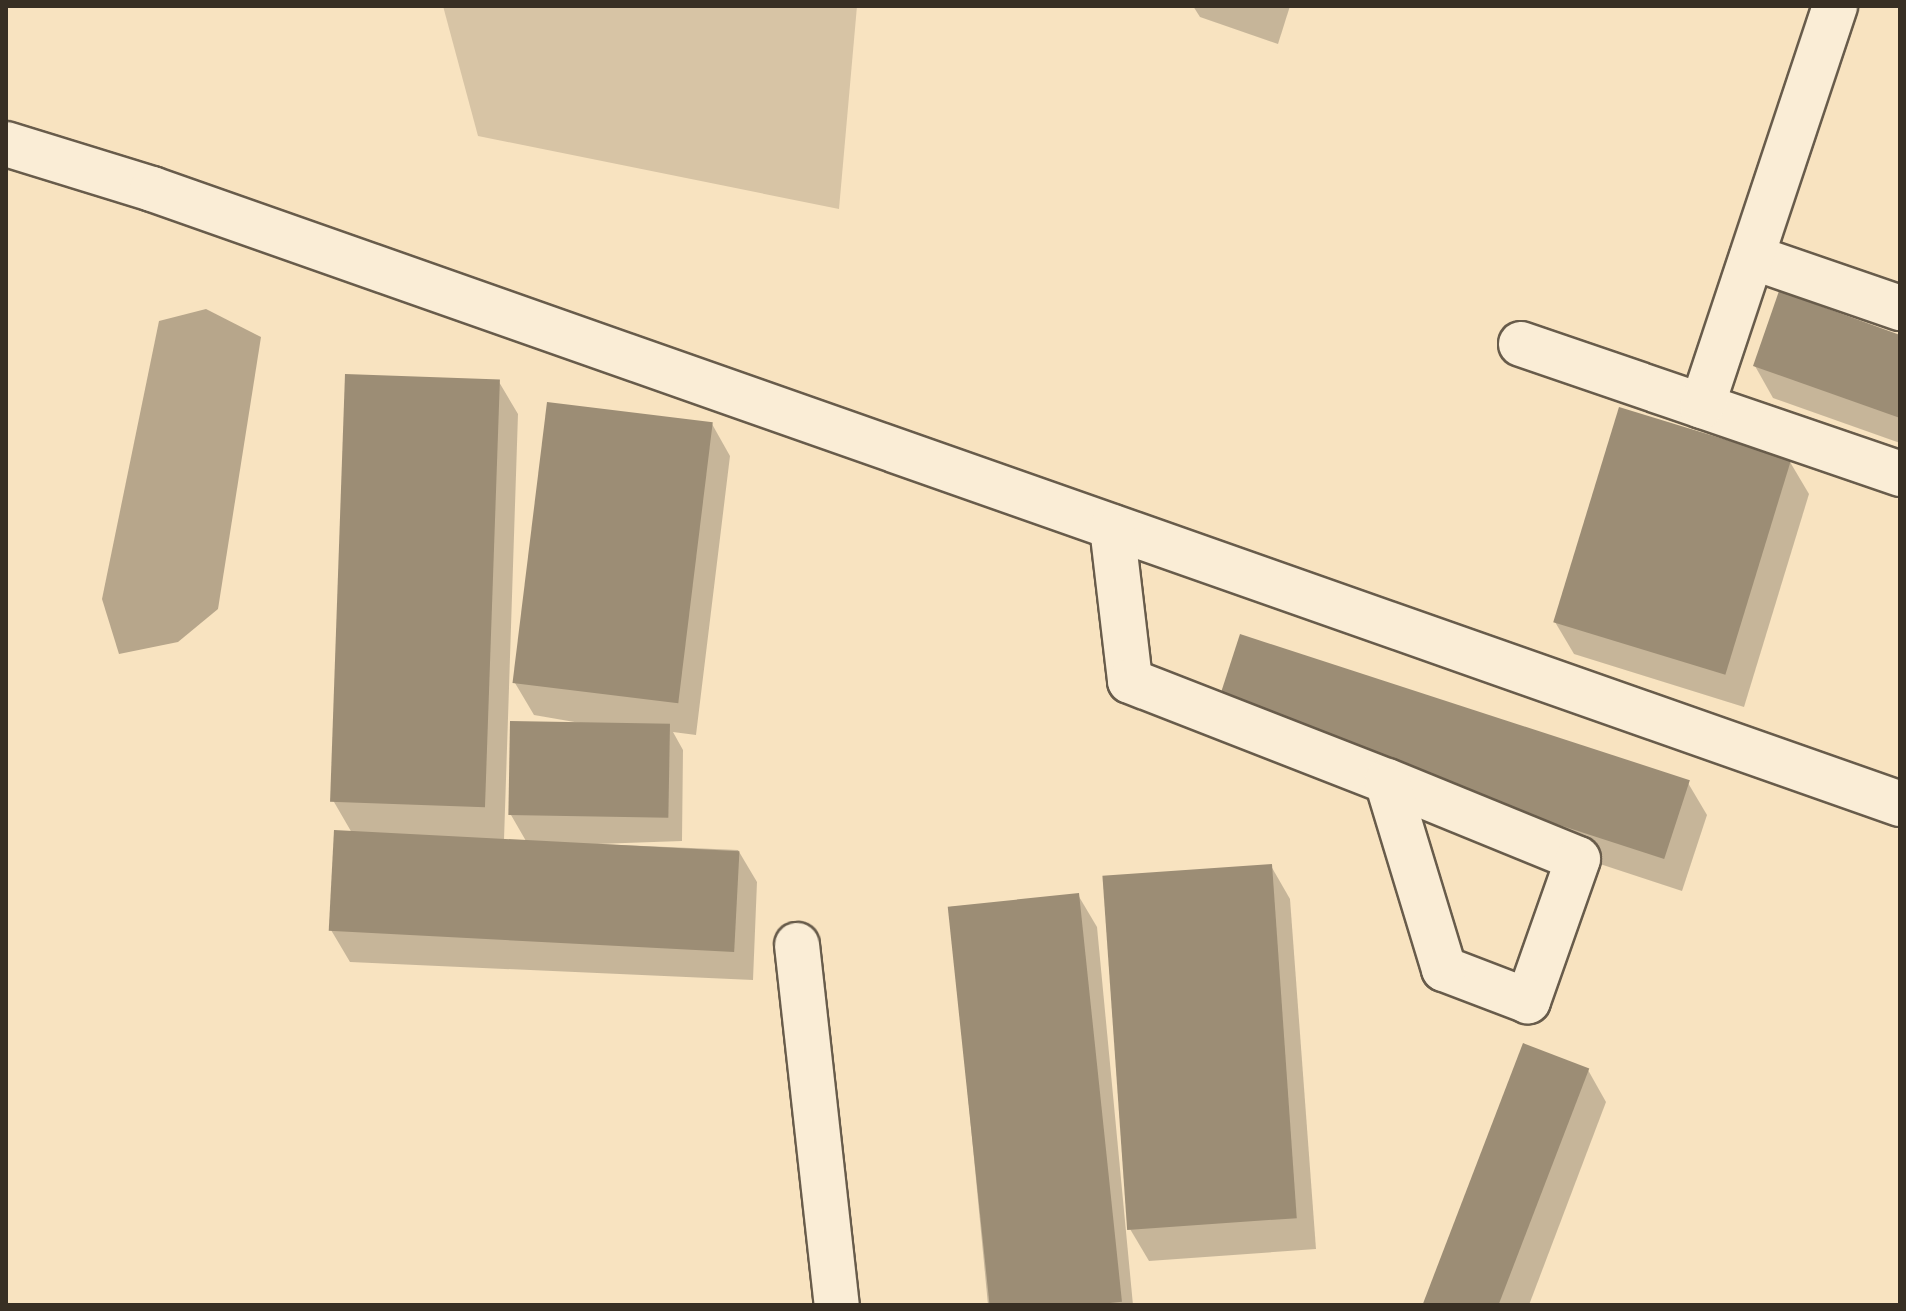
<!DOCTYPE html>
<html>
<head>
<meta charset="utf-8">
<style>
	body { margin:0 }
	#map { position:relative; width:1906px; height:1311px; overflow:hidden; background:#f8e3c0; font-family:"IM FELL Double Pica",serif }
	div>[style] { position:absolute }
	.green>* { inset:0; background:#d7c4a5 }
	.water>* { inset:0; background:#b7a68b }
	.shadow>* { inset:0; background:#0003 }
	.building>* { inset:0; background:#9c8d75; transform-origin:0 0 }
	.roads { filter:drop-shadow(2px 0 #685c4b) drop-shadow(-2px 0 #685c4b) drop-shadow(0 2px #685c4b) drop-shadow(0 -2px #685c4b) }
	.minor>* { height:44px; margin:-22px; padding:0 22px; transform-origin:22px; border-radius:22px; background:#faedd6 }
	span { translate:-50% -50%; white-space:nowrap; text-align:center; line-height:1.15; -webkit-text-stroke:7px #faedd6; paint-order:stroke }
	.frame { position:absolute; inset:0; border:8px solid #382f24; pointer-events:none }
</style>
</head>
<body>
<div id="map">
	<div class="green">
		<div style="clip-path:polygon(443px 6px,857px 6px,839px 209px,478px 136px)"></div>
	</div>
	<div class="water">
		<div style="clip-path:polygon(206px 309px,261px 337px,218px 609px,178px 642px,119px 654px,102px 599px,159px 321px)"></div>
	</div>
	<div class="shadow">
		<div style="clip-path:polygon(1193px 6px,1290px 6px,1278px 44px,1200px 17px)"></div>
		<div style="clip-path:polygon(1900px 337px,1900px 443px,1773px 398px,1755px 366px)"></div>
		<div style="clip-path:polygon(499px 382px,518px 414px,504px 840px,526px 841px,511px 815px,586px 724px,534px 715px,515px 683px,712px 424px,730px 456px,696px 735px,673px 732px,683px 750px,682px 841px,597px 844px,738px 850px,757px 882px,753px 980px,350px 962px,331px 930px,352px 833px,334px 802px)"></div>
		<div style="clip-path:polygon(1790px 462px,1809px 494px,1744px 707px,1574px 654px,1555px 622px)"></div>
		<div style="clip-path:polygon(1236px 744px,1688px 783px,1707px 815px,1682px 891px)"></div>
		<div style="clip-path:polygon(1271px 866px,1290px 899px,1316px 1249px,1149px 1261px,1130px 1229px)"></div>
		<div style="clip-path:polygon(1078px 895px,1097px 927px,1133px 1305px,988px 1305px,950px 907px)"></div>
		<div style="clip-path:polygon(1588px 1070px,1606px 1102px,1529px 1305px,1426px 1305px)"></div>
	</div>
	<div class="building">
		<div style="clip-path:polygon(1779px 291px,1900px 335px,1900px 418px,1753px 366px)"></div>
		<div style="left:345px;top:374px;width:155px;height:428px;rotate:2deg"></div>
		<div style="left:547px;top:402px;width:167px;height:283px;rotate:7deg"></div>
		<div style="left:1619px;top:407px;width:180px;height:225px;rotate:17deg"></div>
		<div style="left:1240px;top:634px;width:473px;height:83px;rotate:18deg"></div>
		<div style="left:510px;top:721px;width:160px;height:94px;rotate:1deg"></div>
		<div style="left:334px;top:830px;width:406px;height:101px;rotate:3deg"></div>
		<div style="left:1272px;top:864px;width:355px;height:170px;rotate:86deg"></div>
		<div style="left:1079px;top:893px;width:411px;height:132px;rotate:84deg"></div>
		<div style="left:1523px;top:1043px;width:71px;height:280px;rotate:21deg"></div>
	</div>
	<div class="roads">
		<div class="minor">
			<div style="left:6px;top:144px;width:153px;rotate:17.1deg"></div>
			<div style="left:152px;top:189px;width:1853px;rotate:19.38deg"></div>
			<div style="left:1752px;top:257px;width:157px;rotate:19deg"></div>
			<div style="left:1521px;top:344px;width:401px;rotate:18.9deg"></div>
			<div style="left:1702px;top:406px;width:422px;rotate:-71.6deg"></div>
			<div style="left:1112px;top:527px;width:155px;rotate:83.3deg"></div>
			<div style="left:1130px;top:681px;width:276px;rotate:21.3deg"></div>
			<div style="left:1387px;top:781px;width:206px;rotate:22.2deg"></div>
			<div style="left:1578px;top:859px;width:151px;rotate:109.4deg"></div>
			<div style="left:1528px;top:1001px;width:90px;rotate:-159.1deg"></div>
			<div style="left:1444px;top:969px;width:196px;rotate:-106.9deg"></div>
			<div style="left:797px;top:945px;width:362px;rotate:83.7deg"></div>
		</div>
	</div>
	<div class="frame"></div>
</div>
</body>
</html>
